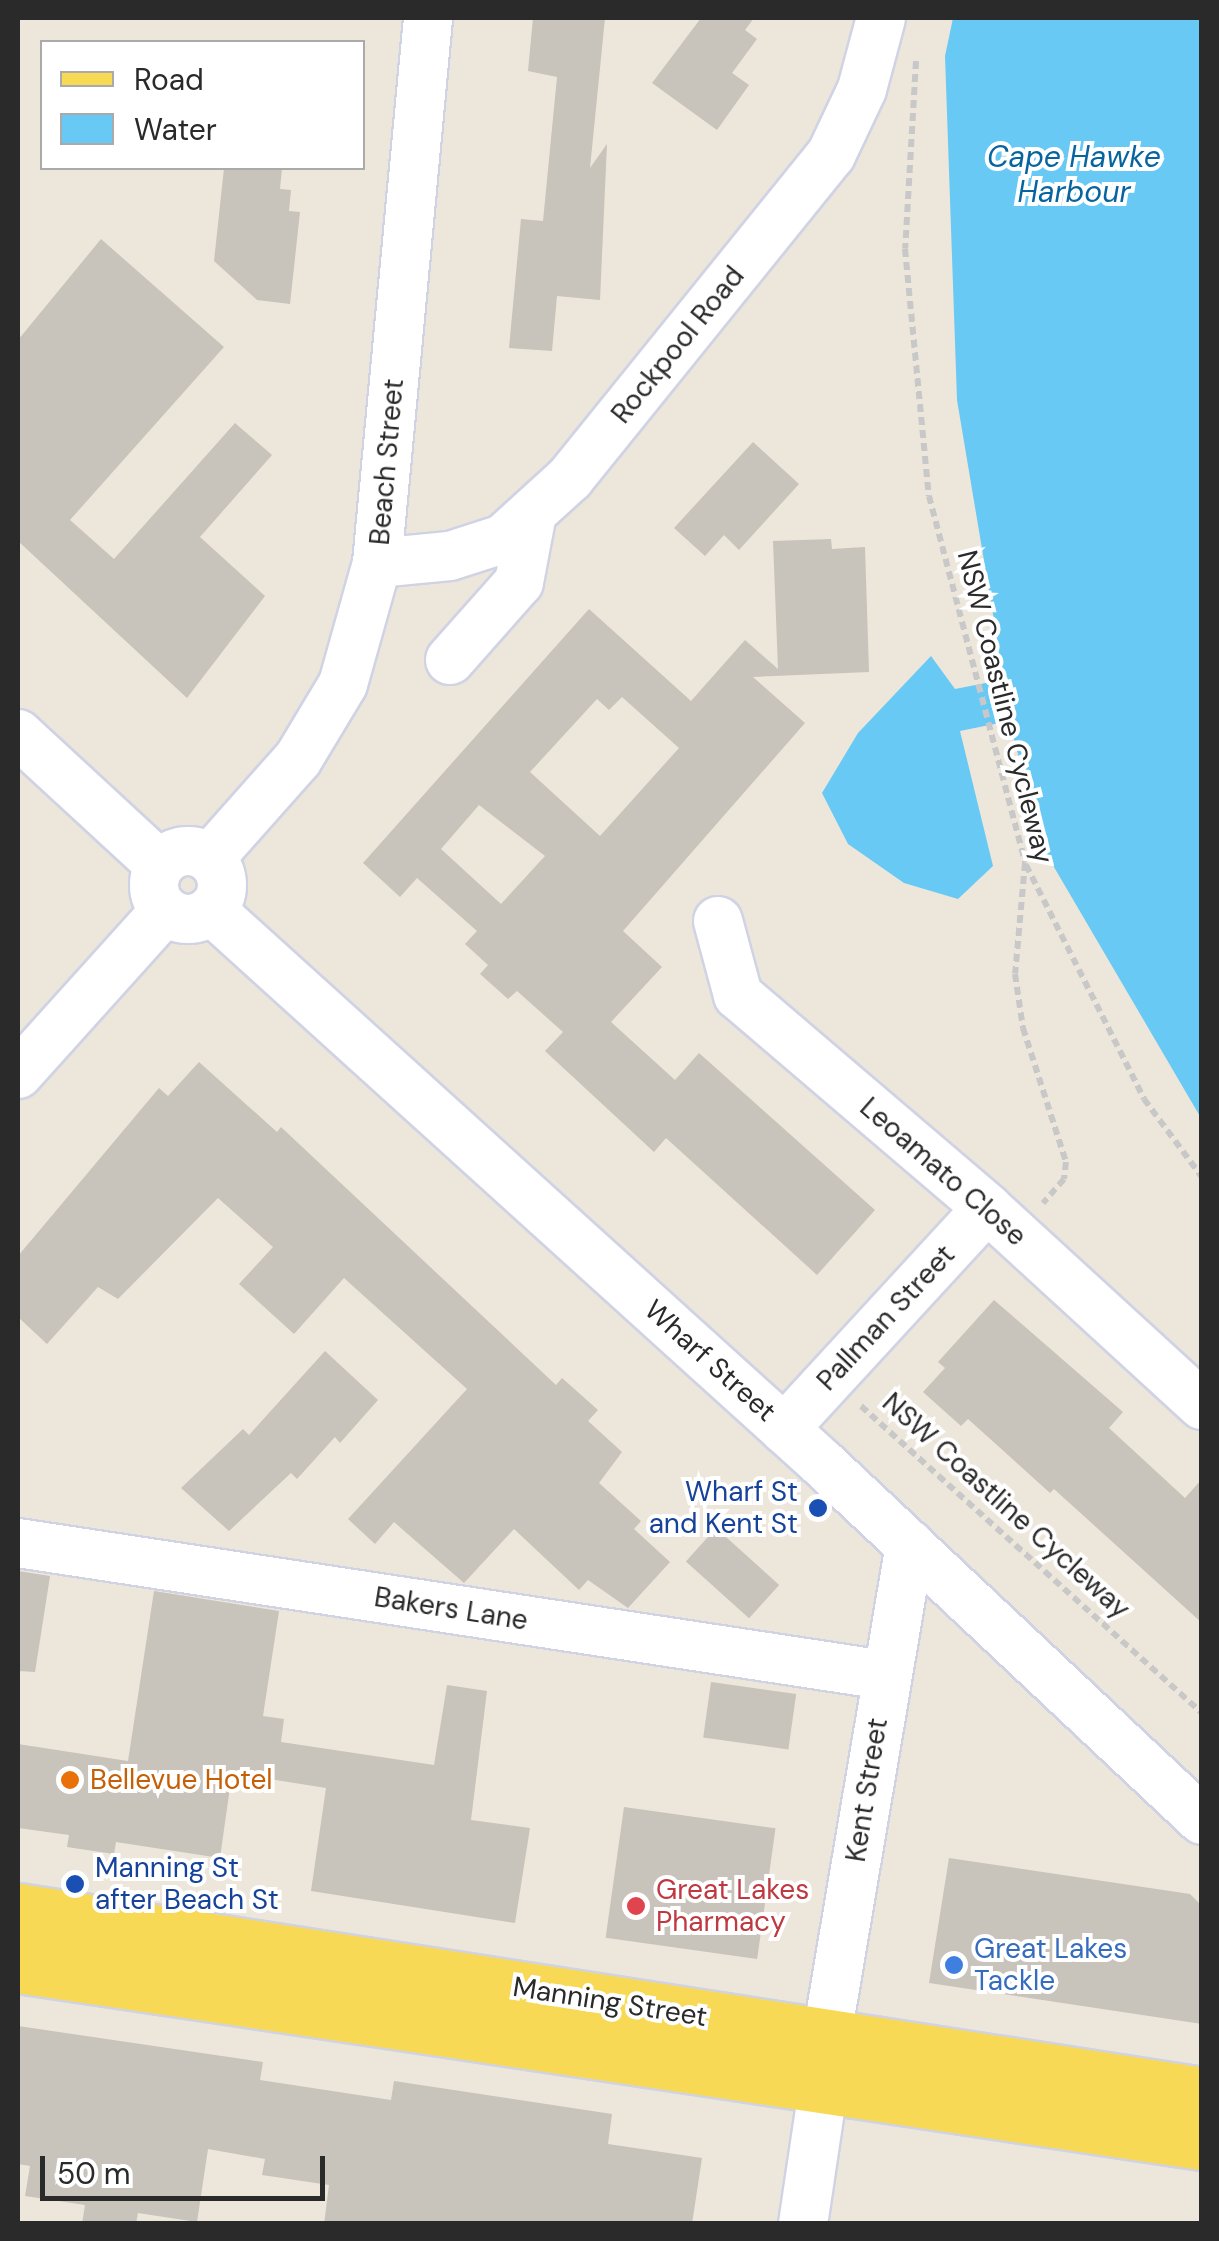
<!DOCTYPE html>
<html>
<head>
<meta charset="utf-8">
<style>
	body { margin:0 }
	#map { position:relative; width:1219px; height:2241px; overflow:hidden; background:#ede6db; font-family:"DM Sans",sans-serif }
	div>[style] { position:absolute }
	.water>* { inset:0; background:#68c9f5 }
	.building>* { inset:0; background:#c8c3bb; transform-origin:0 0 }
	.path>* { height:6px; margin-top:-3px; transform-origin:0; background:repeating-linear-gradient(90deg,#c8c8c8 0 8px,transparent 0 13px) }
	.roads { filter:drop-shadow(2px 0 #d0d3e4) drop-shadow(-2px 0 #d0d3e4) drop-shadow(0 2px #d0d3e4) drop-shadow(0 -2px #d0d3e4) }
	.minor>* { height:48px; margin:-24px; padding:0 24px; transform-origin:24px; border-radius:24px; background:#fff }
	.minor>.ring { margin:-24px; padding:0; box-sizing:content-box; background:none; border:48px solid #fff; border-radius:50% }
	.major>* { height:55px; margin:-27.5px; padding:0 27.5px; transform-origin:27.5px; border-radius:27.5px; background:#f8d955 }
	.dots>* { width:28px; height:28px; translate:-50% -50%; box-sizing:border-box; border:5px solid #fff; border-radius:50% }
	span { translate:-50% -50%; white-space:nowrap; text-align:center; line-height:1.15; -webkit-text-stroke:8px #fff; paint-order:stroke }
	.street-label { font-size:28px; color:#2a2a2a }
	.transit-label { font-size:28px; color:#164399 }
	.right { translate:-100% -50%; text-align:right }
	.left { translate:0 -50%; text-align:left }
	.food-label { font-size:28px; color:#c56008 }
	.health-label { font-size:28px; color:#be3a42 }
	.shop-label { font-size:28px; color:#366cbe }
	.water-label { font-size:30px; color:#0665a1; font-style:italic }
	.frame { position:absolute; inset:0; border:20px solid #2a2a2a; pointer-events:none }
	.legend { position:absolute; left:40px; top:40px; width:325px; height:130px; box-sizing:border-box; background:#fff; border:2px solid #aaa; margin:0; padding:12px 18px; list-style:none; font-size:30px; color:#2a2a2a }
	.legend li { display:flex; align-items:center; gap:20px; height:50px }
	.legend b { width:50px; border:2px solid #aaa }
	.scale { position:absolute; left:40px; top:2156px; width:285px; height:45px; box-sizing:border-box; border:5px solid #2a2a2a; border-top:0; padding-left:12px; font-size:30px; line-height:35px; white-space:nowrap; color:#2a2a2a; -webkit-text-stroke:8px #fff; paint-order:stroke }
</style>
</head>
<body>
<div id="map">
	<div class="water">
		<div style="clip-path:polygon(953px 18px,1201px 18px,1201px 1118px,1044px 850px,1009px 721px,960px 731px,993px 866px,958px 899px,904px 883px,848px 844px,822px 793px,858px 733px,931px 656px,955px 689px,996px 681px,999px 650px,957px 400px,945px 56px)"></div>
	</div>
	<div class="building">
		<div style="clip-path:polygon(533px 18px,605px 18px,590px 168px,607px 144px,600px 300px,557px 296px,552px 351px,509px 348px,521px 219px,543px 221px,557px 77px,528px 71px)"></div>
		<div style="clip-path:polygon(701px 18px,754px 18px,745px 30px,757px 39px,732px 73px,749px 85px,717px 130px,652px 83px)"></div>
		<div style="clip-path:polygon(224px 168px,282px 168px,280px 189px,291px 190px,289px 211px,300px 212px,290px 304px,257px 300px,214px 261px)"></div>
		<div style="clip-path:polygon(101px 239px,224px 347px,70px 520px,114px 559px,235px 423px,272px 455px,200px 537px,265px 596px,187px 698px,18px 541px,18px 340px)"></div>
		<div style="clip-path:polygon(753px 442px,799px 484px,739px 550px,724px 535px,705px 556px,674px 528px)"></div>
		<div style="clip-path:polygon(evenodd,831px 539px,832px 549px,865px 547px,869px 672px,753px 677px,805px 723px,623px 931px,662px 967px,611px 1022px,675px 1080px,699px 1053px,875px 1210px,817px 1275px,666px 1138px,654px 1152px,545px 1051px,563px 1032px,517px 991px,508px 999px,480px 974px,488px 965px,465px 944px,477px 931px,417px 878px,400px 897px,363px 863px,589px 609px,691px 701px,745px 640px,778px 669px,773px 541px,831px 539px,622px 697px,679px 748px,600px 836px,530px 772px,597px 699px,609px 710px,622px 697px,831px 539px,479px 805px,545px 856px,501px 904px,441px 849px,479px 805px)"></div>
		<div style="clip-path:polygon(199px 1062px,277px 1132px,281px 1127px,556px 1385px,562px 1378px,598px 1410px,588px 1421px,622px 1452px,599px 1483px,641px 1521px,634px 1529px,670px 1562px,628px 1608px,588px 1580px,579px 1590px,514px 1529px,464px 1583px,394px 1522px,375px 1544px,348px 1519px,467px 1389px,344px 1278px,294px 1334px,239px 1284px,273px 1247px,218px 1198px,118px 1299px,98px 1287px,47px 1344px,18px 1317px,18px 1256px,159px 1088px,168px 1096px)"></div>
		<div style="clip-path:polygon(994px 1300px,1123px 1412px,1109px 1428px,1185px 1498px,1202px 1479px,1202px 1623px,1054px 1489px,1050px 1493px,968px 1419px,961px 1426px,923px 1392px,945px 1368px,938px 1362px)"></div>
		<div style="clip-path:polygon(325px 1351px,378px 1400px,340px 1443px,335px 1437px,297px 1479px,291px 1473px,229px 1531px,181px 1488px,243px 1429px,249px 1435px)"></div>
		<div style="left:716px;top:1528px;width:85px;height:45px;rotate:42deg"></div>
		<div style="clip-path:polygon(18px 1571px,50px 1576px,35px 1672px,18px 1671px)"></div>
		<div style="clip-path:polygon(154px 1591px,279px 1611px,263px 1716px,284px 1719px,281px 1742px,434px 1765px,447px 1685px,487px 1691px,471px 1820px,530px 1828px,515px 1923px,311px 1891px,326px 1788px,232px 1773px,220px 1858px,116px 1842px,114px 1854px,67px 1847px,69px 1835px,18px 1828px,18px 1744px,128px 1761px)"></div>
		<div style="left:711px;top:1682px;width:86px;height:56px;rotate:8deg"></div>
		<div style="left:624px;top:1807px;width:153px;height:132px;rotate:8deg"></div>
		<div style="clip-path:polygon(949px 1858px,1190px 1894px,1202px 1906px,1202px 2024px,929px 1983px)"></div>
		<div style="clip-path:polygon(18px 2026px,263px 2062px,260px 2080px,391px 2100px,394px 2081px,612px 2114px,608px 2144px,702px 2158px,692px 2224px,324px 2224px,329px 2185px,262px 2175px,265px 2159px,208px 2149px,197px 2222px,138px 2213px,136px 2224px,82px 2224px,85px 2205px,25px 2196px,30px 2166px,18px 2164px)"></div>
	</div>
	<div class="path">
		<div style="left:916px;top:61px;width:188px;rotate:93.3deg"></div>
		<div style="left:905px;top:249px;width:248px;rotate:84.5deg"></div>
		<div style="left:929px;top:496px;width:379px;rotate:75.3deg"></div>
		<div style="left:1025px;top:863px;width:111px;rotate:95.1deg"></div>
		<div style="left:1015px;top:974px;width:55px;rotate:81.6deg"></div>
		<div style="left:1023px;top:1028px;width:141px;rotate:72.2deg"></div>
		<div style="left:1066px;top:1162px;width:17px;rotate:97deg"></div>
		<div style="left:1064px;top:1179px;width:32px;rotate:131deg"></div>
		<div style="left:1026px;top:865px;width:262px;rotate:63.2deg"></div>
		<div style="left:1144px;top:1099px;width:97px;rotate:53.4deg"></div>
		<div style="left:861px;top:1406px;width:459px;rotate:42deg"></div>
	</div>
	<div class="roads">
		<div class="minor">
			<div style="left:377px;top:563px;width:73px;rotate:-5.5deg"></div>
			<div style="left:450px;top:556px;width:56px;rotate:-17.8deg"></div>
			<div style="left:503px;top:539px;width:91px;rotate:-42.3deg"></div>
			<div style="left:570px;top:478px;width:415px;rotate:-51.1deg"></div>
			<div style="left:831px;top:155px;width:73px;rotate:-64.8deg"></div>
			<div style="left:862px;top:89px;width:73px;rotate:-75deg"></div>
			<div style="left:450px;top:660px;width:104px;rotate:-48.5deg"></div>
			<div style="left:519px;top:582px;width:70px;rotate:-79.3deg"></div>
			<div style="left:18px;top:734px;width:193px;rotate:42.7deg"></div>
			<div class="ring" style="left:154px;top:851px;width:20px;height:20px"></div>
			<div style="left:210px;top:858px;width:132px;rotate:-48.4deg"></div>
			<div style="left:298px;top:759px;width:87px;rotate:-59deg"></div>
			<div style="left:343px;top:684px;width:126px;rotate:-74.3deg"></div>
			<div style="left:377px;top:563px;width:547px;rotate:-84.65deg"></div>
			<div style="left:211px;top:910px;width:824px;rotate:42.15deg"></div>
			<div style="left:822px;top:1463px;width:521px;rotate:43.21deg"></div>
			<div style="left:718px;top:921px;width:77px;rotate:74.9deg"></div>
			<div style="left:738px;top:995px;width:328px;rotate:40.5deg"></div>
			<div style="left:987px;top:1208px;width:292px;rotate:42.5deg"></div>
			<div style="left:18px;top:1074px;width:219px;rotate:-48deg"></div>
			<div style="left:784px;top:1429px;width:300px;rotate:-47.4deg"></div>
			<div style="left:18px;top:1543px;width:877px;rotate:8.66deg"></div>
			<div style="left:827px;top:2035px;width:497px;rotate:-80.4deg"></div>
			<div style="left:803px;top:2224px;width:143px;rotate:-81.5deg"></div>
		</div>
		<div class="major">
			<div style="left:18px;top:1911px;width:1198px;rotate:8.83deg"></div>
			<div style="left:18px;top:1965px;width:1197px;rotate:8.5deg"></div>
		</div>
	</div>
	<div class="dots">
		<div style="left:818px;top:1508px;background:#1a4fb4"></div>
		<div style="left:70px;top:1780px;background:#e8710a"></div>
		<div style="left:75px;top:1884px;background:#1a4fb4"></div>
		<div style="left:636px;top:1906px;background:#e0444e"></div>
		<div style="left:954px;top:1965px;background:#3f7fe0"></div>
	</div>
	<div class="street-label">
		<span style="left:678px;top:345px;rotate:-51deg">Rockpool Road</span>
		<span style="left:387px;top:462px;rotate:-85deg">Beach Street</span>
		<span style="left:1005px;top:707px;rotate:76deg">NSW Coastline Cycleway</span>
		<span style="left:943px;top:1172px;rotate:41deg">Leoamato Close</span>
		<span style="left:886px;top:1318px;rotate:-47deg">Pallman Street</span>
		<span style="left:710px;top:1361px;rotate:42deg">Wharf Street</span>
		<span style="left:1006px;top:1506px;rotate:42deg">NSW Coastline Cycleway</span>
		<span style="left:451px;top:1609px;rotate:9deg">Bakers Lane</span>
		<span style="left:867px;top:1790px;rotate:-81deg">Kent Street</span>
		<span style="left:610px;top:2002px;rotate:9deg">Manning Street</span>
	</div>
	<div class="transit-label">
		<span class="right" style="left:798px;top:1508px">Wharf St<br>and Kent St</span>
		<span class="left" style="left:95px;top:1884px">Manning St<br>after Beach St</span>
	</div>
	<div class="food-label">
		<span class="left" style="left:90px;top:1780px">Bellevue Hotel</span>
	</div>
	<div class="health-label">
		<span class="left" style="left:656px;top:1906px">Great Lakes<br>Pharmacy</span>
	</div>
	<div class="shop-label">
		<span class="left" style="left:974px;top:1965px">Great Lakes<br>Tackle</span>
	</div>
	<div class="water-label">
		<span style="left:1074px;top:174px">Cape Hawke<br>Harbour</span>
	</div>
	<div class="frame"></div>
	<ul class="legend">
	<li><b style="height:12px;background:#f8d955"></b>Road</li>
	<li><b style="height:28px;background:#68c9f5"></b>Water</li>
	</ul>
	<div class="scale">50 m</div>
</div>
</body>
</html>
